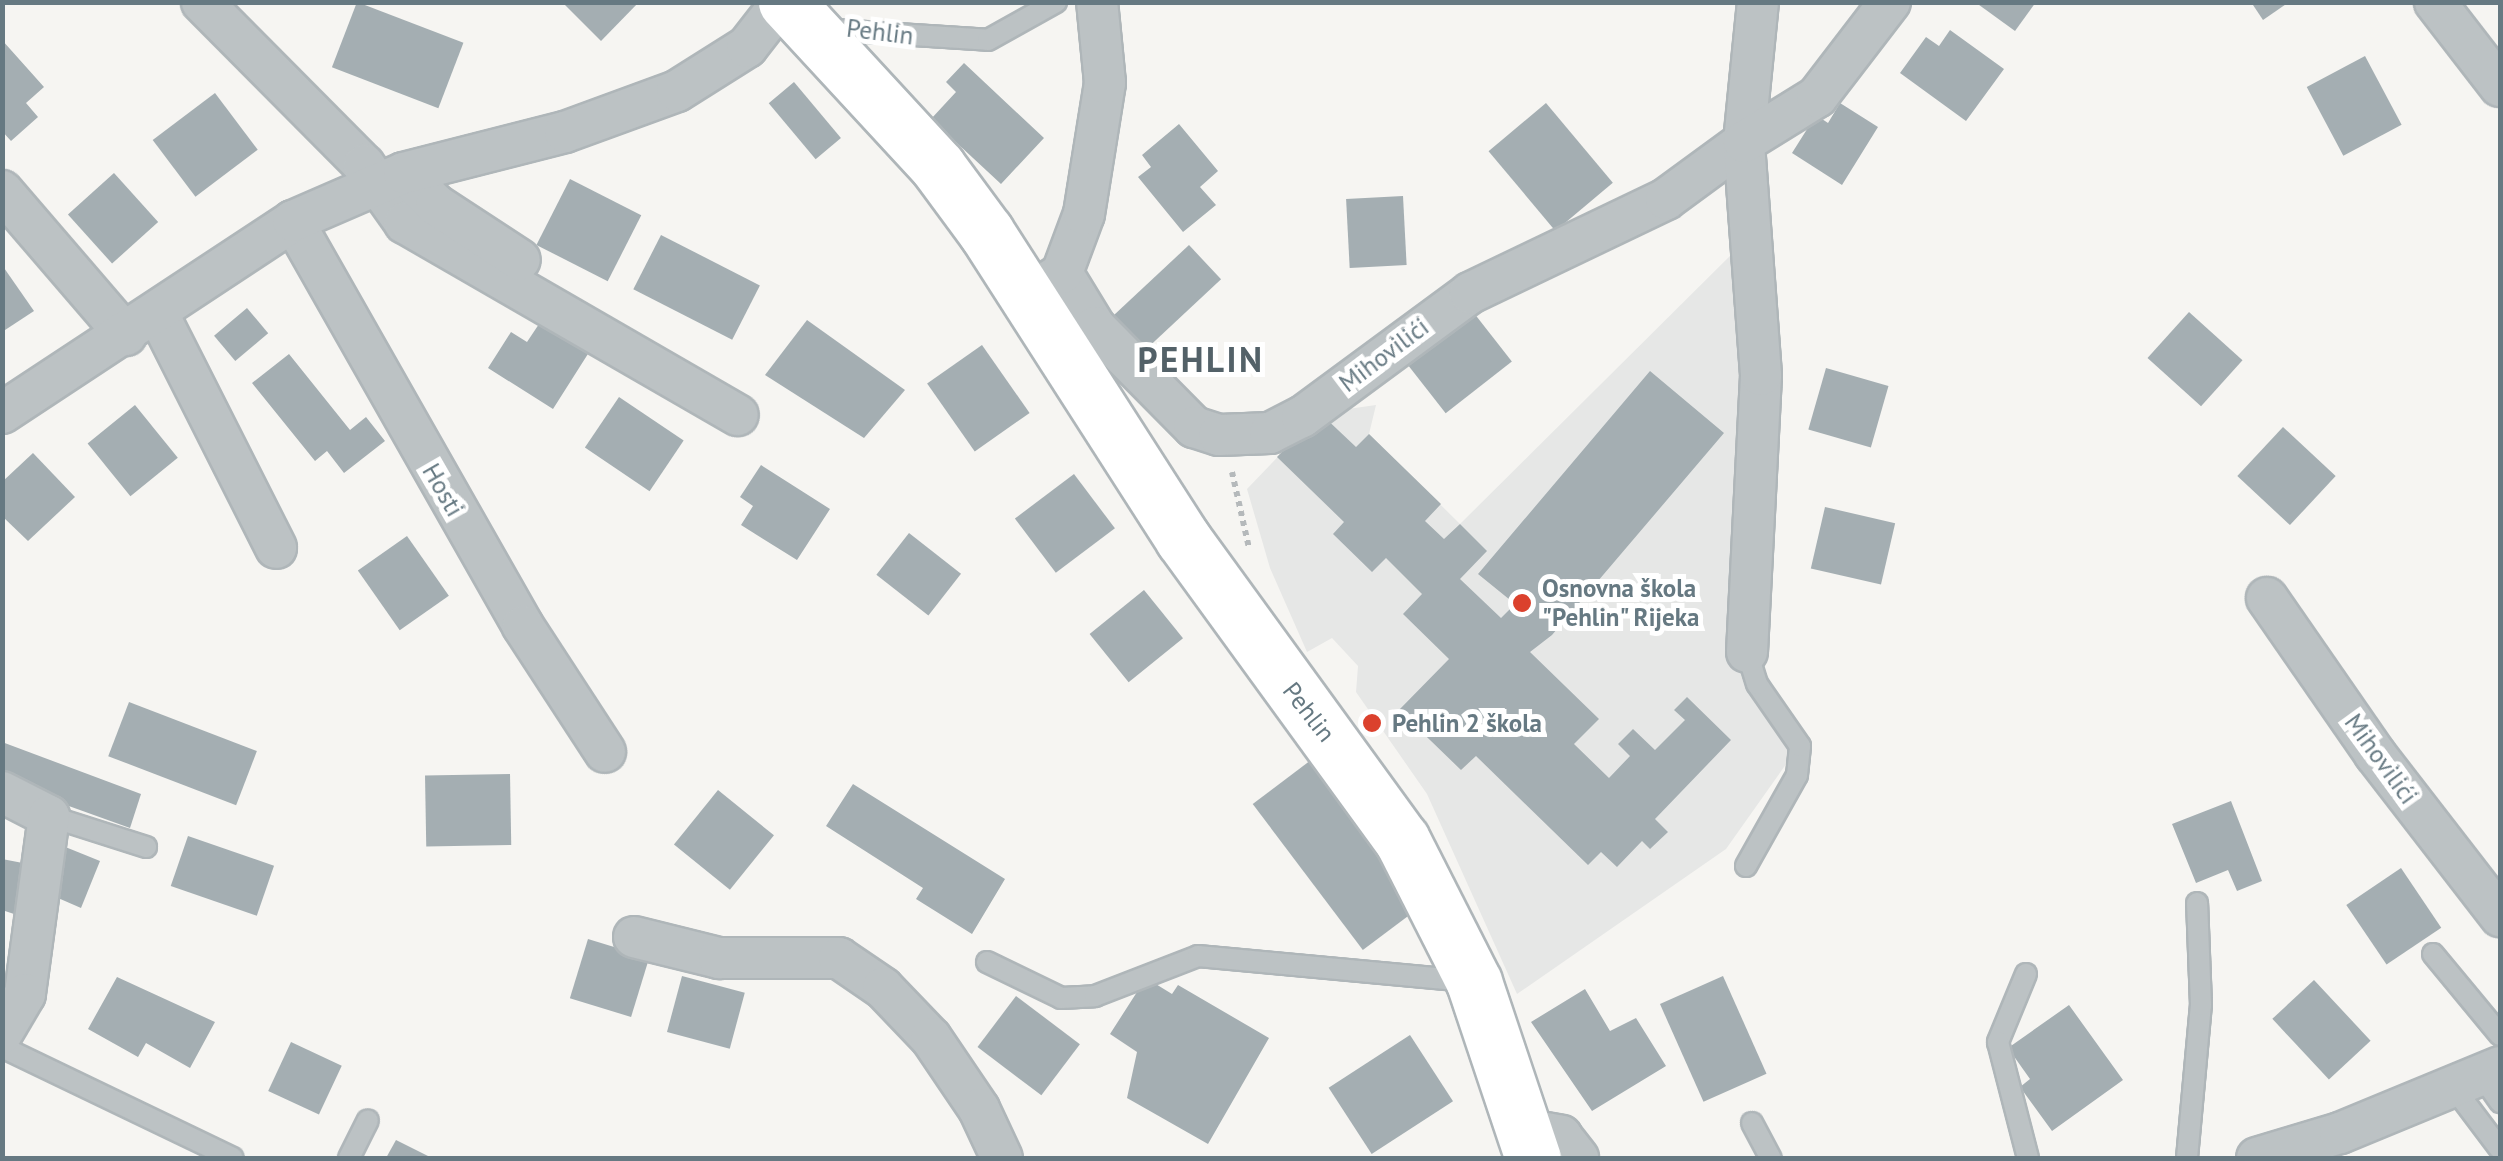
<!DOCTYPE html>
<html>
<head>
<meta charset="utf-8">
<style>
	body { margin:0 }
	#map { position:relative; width:2503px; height:1161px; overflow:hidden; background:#f6f5f2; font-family:"PT Sans",sans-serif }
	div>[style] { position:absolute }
	.built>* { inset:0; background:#e6e7e6 }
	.building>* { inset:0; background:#a4aeb2; transform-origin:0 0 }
	.path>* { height:6px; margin-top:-3px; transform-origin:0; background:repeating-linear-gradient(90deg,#b5b9bb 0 5px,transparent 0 10px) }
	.roads { filter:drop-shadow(2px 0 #afb6b9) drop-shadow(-2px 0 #afb6b9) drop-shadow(0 2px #afb6b9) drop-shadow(0 -2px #afb6b9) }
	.lane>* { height:20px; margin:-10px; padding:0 10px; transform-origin:10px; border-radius:10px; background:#bcc2c4 }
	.street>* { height:40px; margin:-20px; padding:0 20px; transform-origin:20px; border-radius:20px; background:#bcc2c4 }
	.secondary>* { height:55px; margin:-27.5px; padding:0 27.5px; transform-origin:27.5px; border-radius:27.5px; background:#fff }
	.dots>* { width:28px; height:28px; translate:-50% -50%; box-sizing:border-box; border:5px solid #fff; border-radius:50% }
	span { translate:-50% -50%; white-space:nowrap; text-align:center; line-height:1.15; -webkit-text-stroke:10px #fff; paint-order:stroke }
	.street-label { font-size:25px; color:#667982 }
	.poi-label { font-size:25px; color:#667982; font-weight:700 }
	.left { translate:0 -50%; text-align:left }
	.district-label { font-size:35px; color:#536168; font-weight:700; letter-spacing:2.5px }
	.frame { position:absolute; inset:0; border:5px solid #667982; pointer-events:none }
</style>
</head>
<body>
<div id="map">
	<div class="built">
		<div style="clip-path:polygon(1739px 247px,1757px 654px,1801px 743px,1726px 849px,1517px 994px,1427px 794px,1356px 692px,1358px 666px,1332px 638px,1307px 652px,1270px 568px,1247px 489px,1320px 413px,1376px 405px,1369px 434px,1460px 524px)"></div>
	</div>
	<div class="building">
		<div style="left:357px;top:2px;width:114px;height:70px;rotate:21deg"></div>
		<div style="clip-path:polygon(562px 2px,639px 2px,601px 41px)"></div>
		<div style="clip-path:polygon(1975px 2px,2036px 2px,2015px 31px)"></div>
		<div style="clip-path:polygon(2251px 2px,2289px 2px,2263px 20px)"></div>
		<div style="clip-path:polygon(1950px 30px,2004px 69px,1966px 121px,1900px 73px,1926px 37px,1939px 46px)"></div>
		<div style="clip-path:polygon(2px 40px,44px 87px,26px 103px,38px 117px,11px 141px,2px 131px)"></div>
		<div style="left:2365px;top:56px;width:78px;height:66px;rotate:62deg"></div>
		<div style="clip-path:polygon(964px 63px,1044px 138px,1001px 184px,931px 119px,956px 92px,946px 82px)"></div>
		<div style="left:794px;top:82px;width:73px;height:33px;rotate:50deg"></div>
		<div style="left:215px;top:93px;width:71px;height:78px;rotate:53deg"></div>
		<div style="left:1546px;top:103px;width:104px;height:75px;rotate:50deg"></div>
		<div style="clip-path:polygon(1840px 103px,1878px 127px,1842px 185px,1792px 153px,1816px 115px,1828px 123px)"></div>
		<div style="clip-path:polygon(1179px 124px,1218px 171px,1200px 187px,1216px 205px,1183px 232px,1138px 177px,1151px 167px,1142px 155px)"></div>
		<div style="left:114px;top:173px;width:66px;height:62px;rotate:48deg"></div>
		<div style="left:570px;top:179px;width:80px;height:74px;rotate:27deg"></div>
		<div style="left:1403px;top:196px;width:69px;height:57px;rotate:87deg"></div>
		<div style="left:661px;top:235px;width:111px;height:61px;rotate:27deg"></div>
		<div style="left:1189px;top:245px;width:47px;height:108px;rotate:47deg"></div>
		<div style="clip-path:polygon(2px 265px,34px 311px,2px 332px)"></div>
		<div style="left:247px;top:308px;width:33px;height:43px;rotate:50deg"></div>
		<div style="left:1470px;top:308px;width:68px;height:84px;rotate:52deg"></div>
		<div style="left:2189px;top:312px;width:72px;height:62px;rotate:42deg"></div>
		<div style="clip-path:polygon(545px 315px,593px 346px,553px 409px,488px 368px,511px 332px,527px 342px)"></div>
		<div style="clip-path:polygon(807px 320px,905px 390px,864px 438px,765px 375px)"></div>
		<div style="left:982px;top:345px;width:83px;height:67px;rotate:55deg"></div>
		<div style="clip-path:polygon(289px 354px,350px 430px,366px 417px,385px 441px,344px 473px,327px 451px,315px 461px,252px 383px)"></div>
		<div style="left:1826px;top:368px;width:65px;height:64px;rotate:16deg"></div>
		<div style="clip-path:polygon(1650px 371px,1724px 433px,1552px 635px,1530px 652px,1599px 719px,1574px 744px,1609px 778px,1630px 756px,1618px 744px,1633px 729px,1655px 750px,1685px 720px,1674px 710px,1687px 697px,1731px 740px,1655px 819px,1668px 832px,1650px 849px,1642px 841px,1617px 867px,1601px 852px,1588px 865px,1476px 756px,1461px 770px,1399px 710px,1449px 659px,1403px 614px,1422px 594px,1386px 558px,1372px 572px,1333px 534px,1344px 522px,1277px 457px,1320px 413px,1356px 447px,1369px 434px,1441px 504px,1425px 521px,1444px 539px,1460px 524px,1487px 551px,1460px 579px,1501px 618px,1515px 604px,1478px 574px)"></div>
		<div style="left:619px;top:397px;width:78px;height:61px;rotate:34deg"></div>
		<div style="left:135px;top:405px;width:68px;height:61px;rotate:51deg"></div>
		<div style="left:2283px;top:427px;width:72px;height:67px;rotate:43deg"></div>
		<div style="clip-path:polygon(33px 453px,75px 497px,28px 541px,2px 516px,2px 482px)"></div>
		<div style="clip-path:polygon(761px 465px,830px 509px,797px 560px,741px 525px,753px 506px,740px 497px)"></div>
		<div style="left:1074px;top:474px;width:68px;height:74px;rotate:53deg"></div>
		<div style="left:1825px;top:507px;width:72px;height:63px;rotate:13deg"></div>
		<div style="left:909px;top:533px;width:66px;height:53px;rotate:38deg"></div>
		<div style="left:407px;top:536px;width:73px;height:60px;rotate:55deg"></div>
		<div style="left:1144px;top:590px;width:62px;height:70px;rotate:51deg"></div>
		<div style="left:129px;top:702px;width:137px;height:58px;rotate:21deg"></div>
		<div style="clip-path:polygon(2px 742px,141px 794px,130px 828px,2px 782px)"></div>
		<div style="left:1319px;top:754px;width:183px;height:83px;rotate:53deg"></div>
		<div style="left:510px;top:774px;width:71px;height:85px;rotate:89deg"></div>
		<div style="clip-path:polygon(853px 784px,1005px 879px,972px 934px,916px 899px,923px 888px,826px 826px)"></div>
		<div style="left:718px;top:790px;width:72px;height:70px;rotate:39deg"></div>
		<div style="clip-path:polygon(2231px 801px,2262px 881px,2237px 891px,2228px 870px,2196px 883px,2172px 824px)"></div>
		<div style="left:188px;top:836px;width:91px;height:53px;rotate:19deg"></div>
		<div style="clip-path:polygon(53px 842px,100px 861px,81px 908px,42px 891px)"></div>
		<div style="clip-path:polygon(2px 859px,28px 864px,17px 915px,2px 910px)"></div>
		<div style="left:2401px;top:868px;width:72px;height:66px;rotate:56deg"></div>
		<div style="left:588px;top:939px;width:64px;height:62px;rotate:17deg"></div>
		<div style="left:682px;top:976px;width:65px;height:58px;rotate:15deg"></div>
		<div style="left:1723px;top:976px;width:107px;height:69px;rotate:66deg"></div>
		<div style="clip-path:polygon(117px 977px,215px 1022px,190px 1068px,146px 1043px,138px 1057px,88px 1029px)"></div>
		<div style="clip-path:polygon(1146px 978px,1172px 994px,1178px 985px,1269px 1038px,1208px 1144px,1127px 1098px,1137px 1052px,1110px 1034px)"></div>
		<div style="left:2314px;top:980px;width:83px;height:57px;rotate:47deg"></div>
		<div style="clip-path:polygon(1585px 989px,1610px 1031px,1636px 1018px,1666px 1066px,1592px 1111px,1531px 1022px)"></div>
		<div style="left:1016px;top:996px;width:80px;height:64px;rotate:37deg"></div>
		<div style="clip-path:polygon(2069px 1005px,2123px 1080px,2052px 1131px,2020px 1087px,2030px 1079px,2008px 1048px)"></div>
		<div style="left:1410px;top:1035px;width:79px;height:97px;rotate:57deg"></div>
		<div style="left:291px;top:1042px;width:56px;height:54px;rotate:25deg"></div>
		<div style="clip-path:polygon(396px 1140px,432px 1158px,386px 1158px)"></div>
	</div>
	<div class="path">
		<div style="left:1232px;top:472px;width:78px;rotate:77.4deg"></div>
	</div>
	<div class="roads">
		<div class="lane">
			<div style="left:820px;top:29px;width:168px;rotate:3.7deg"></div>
			<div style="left:988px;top:40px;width:78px;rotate:-29.2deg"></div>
			<div style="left:49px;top:816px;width:102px;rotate:17.7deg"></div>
			<div style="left:1746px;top:866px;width:104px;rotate:-60.7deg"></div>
			<div style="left:1797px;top:775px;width:29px;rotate:-84deg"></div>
			<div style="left:1800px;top:746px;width:75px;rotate:-124.7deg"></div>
			<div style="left:1757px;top:684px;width:34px;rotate:-107deg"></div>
			<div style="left:2433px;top:954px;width:105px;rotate:50.4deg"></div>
			<div style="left:987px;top:962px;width:82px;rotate:25.9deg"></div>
			<div style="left:1061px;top:998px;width:34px;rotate:-3deg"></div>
			<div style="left:1095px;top:996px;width:110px;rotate:-21.2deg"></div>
			<div style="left:1198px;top:956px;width:270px;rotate:5.3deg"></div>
			<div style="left:2026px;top:974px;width:74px;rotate:112.4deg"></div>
			<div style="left:1998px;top:1042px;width:120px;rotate:75.5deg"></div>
			<div style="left:2px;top:1047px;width:256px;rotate:25.7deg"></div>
			<div style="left:2482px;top:1076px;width:32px;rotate:55deg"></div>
			<div style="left:2454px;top:1088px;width:76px;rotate:53deg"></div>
			<div style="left:1752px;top:1123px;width:40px;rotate:62deg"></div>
			<div style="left:349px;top:1158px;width:42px;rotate:-63.4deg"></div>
			<div style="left:2187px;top:1158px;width:154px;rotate:-84.8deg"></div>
			<div style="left:2201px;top:1005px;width:102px;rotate:-92.2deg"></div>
		</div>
		<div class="street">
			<div style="left:202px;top:2px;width:230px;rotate:45.2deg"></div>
			<div style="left:364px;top:165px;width:71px;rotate:54.7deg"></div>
			<div style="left:405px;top:223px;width:384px;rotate:30deg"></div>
			<div style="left:2435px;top:2px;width:106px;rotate:52.3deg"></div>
			<div style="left:404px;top:173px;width:45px;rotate:45deg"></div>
			<div style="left:436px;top:205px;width:100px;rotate:33.2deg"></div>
			<div style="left:2px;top:191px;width:190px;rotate:49.3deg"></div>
			<div style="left:293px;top:221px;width:466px;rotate:60.4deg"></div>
			<div style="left:523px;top:626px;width:150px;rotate:56.9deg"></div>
			<div style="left:1062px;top:273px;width:63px;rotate:58.6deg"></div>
			<div style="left:1095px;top:327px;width:141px;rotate:45.3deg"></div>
			<div style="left:1194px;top:427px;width:26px;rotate:18deg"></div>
			<div style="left:1219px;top:435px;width:51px;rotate:-2.2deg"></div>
			<div style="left:1270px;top:433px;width:36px;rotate:-27deg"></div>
			<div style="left:1302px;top:417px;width:209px;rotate:-36.4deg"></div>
			<div style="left:1470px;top:293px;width:217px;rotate:-25.6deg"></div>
			<div style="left:1666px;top:199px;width:97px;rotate:-36.2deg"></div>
			<div style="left:1744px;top:142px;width:141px;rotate:-84.3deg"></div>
			<div style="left:1042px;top:286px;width:24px;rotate:-33deg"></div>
			<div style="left:1062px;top:273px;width:63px;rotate:-69.6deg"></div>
			<div style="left:1084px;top:214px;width:133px;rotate:-80.9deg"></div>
			<div style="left:1105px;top:83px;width:81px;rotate:-95.6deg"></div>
			<div style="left:158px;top:314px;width:262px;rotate:63.2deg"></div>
			<div style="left:2px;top:413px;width:349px;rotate:-33.4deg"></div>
			<div style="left:293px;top:221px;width:121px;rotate:-23.4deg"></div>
			<div style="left:404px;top:173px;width:166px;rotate:-14.3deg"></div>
			<div style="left:565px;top:132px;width:119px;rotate:-20.1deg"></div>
			<div style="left:677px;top:91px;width:83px;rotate:-32.2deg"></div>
			<div style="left:747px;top:47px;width:57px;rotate:-52.1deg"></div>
			<div style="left:2267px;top:598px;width:190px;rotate:55.3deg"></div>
			<div style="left:2375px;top:754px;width:205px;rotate:52.3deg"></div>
			<div style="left:1747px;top:652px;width:277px;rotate:-87.1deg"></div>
			<div style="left:1761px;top:375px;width:234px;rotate:-94.2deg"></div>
			<div style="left:1744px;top:142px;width:86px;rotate:-31.7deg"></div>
			<div style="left:1817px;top:97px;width:120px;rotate:-52.5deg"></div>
			<div style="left:2px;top:792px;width:53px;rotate:27.1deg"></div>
			<div style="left:49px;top:816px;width:180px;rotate:97.7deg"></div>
			<div style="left:25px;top:994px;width:45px;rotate:120.5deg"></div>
			<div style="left:634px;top:937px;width:88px;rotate:13.9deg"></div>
			<div style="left:719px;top:958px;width:120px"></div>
			<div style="left:839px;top:958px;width:53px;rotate:34.3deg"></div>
			<div style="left:883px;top:988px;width:69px;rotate:46.2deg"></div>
			<div style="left:931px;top:1038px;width:86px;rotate:55.9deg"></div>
			<div style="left:979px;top:1109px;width:54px;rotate:64.9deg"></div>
			<div style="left:1523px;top:1129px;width:39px;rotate:10deg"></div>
			<div style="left:1561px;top:1136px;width:28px;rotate:52deg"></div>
			<div style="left:2257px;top:1158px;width:87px;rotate:-16.8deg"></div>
			<div style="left:2340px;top:1133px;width:173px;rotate:-22.4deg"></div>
		</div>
		<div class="secondary">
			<div style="left:786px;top:2px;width:224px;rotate:47.3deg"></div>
			<div style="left:938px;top:167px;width:81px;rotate:53.6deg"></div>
			<div style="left:986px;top:232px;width:365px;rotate:57.3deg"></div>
			<div style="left:1183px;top:539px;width:372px;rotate:54deg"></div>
			<div style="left:1402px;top:840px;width:159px;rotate:63.1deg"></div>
			<div style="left:1474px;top:982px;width:186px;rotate:71.5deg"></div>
		</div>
	</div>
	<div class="dots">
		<div style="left:1522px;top:603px;background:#db412d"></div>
		<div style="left:1372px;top:723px;background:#db412d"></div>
	</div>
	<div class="street-label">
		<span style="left:880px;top:32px;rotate:7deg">Pehlin</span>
		<span style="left:1384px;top:355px;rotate:-37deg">Mihovilići</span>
		<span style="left:443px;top:490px;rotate:60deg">Hosti</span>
		<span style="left:1309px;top:712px;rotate:52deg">Pehlin</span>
		<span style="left:2381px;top:759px;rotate:54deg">Mihovilići</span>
	</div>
	<div class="poi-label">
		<span class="left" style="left:1542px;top:603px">Osnovna škola<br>"Pehlin" Rijeka</span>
		<span class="left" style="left:1392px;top:723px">Pehlin 2 škola</span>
	</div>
	<div class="district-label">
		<span style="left:1201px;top:359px">PEHLIN</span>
	</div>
	<div class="frame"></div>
</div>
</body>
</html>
